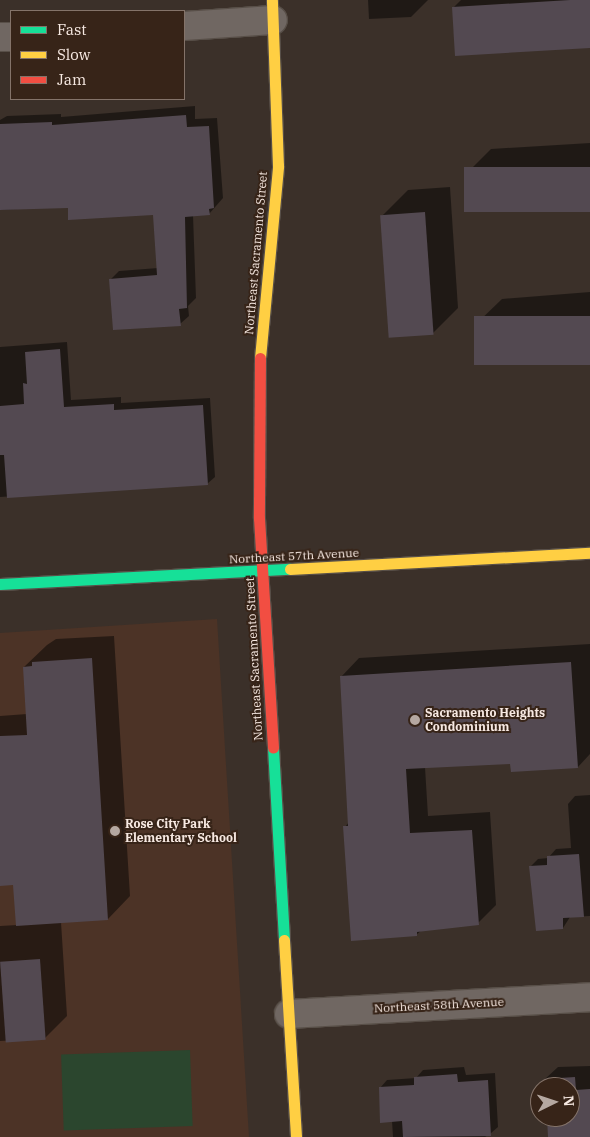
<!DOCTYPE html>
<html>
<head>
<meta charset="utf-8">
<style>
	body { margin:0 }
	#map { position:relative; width:590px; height:1137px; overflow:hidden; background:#3b3029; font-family:"IBM Plex Serif",serif }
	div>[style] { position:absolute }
	.built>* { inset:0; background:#4c3326 }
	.green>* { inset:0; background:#2b462e; transform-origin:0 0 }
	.shadow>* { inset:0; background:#0007 }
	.building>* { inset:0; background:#534951; transform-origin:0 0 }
	.roads { filter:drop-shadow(1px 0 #584f48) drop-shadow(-1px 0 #584f48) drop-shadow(0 1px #584f48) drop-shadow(0 -1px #584f48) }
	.street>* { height:28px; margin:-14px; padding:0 14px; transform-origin:14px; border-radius:14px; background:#706762 }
	.fast>* { height:11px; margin:-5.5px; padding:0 5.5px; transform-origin:5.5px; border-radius:5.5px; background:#16e098 }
	.slow>* { height:11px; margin:-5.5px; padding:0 5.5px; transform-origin:5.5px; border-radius:5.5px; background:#ffcf43 }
	.jam>* { height:11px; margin:-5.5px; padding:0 5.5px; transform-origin:5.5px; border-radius:5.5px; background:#f24e42 }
	.dots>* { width:14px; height:14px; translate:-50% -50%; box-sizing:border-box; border:2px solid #372418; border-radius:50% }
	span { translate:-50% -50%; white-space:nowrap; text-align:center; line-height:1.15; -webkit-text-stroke:4px #372418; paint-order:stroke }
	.street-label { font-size:12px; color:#f7e9e2 }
	.poi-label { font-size:12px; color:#f7e9e2; font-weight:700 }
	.left { translate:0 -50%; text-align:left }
	.legend { position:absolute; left:10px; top:10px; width:175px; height:90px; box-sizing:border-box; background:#372418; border:1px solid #847369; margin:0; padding:6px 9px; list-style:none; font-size:15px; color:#f7e9e2 }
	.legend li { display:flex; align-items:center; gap:10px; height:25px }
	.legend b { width:25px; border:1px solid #847369 }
	.north { position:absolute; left:530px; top:1077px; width:50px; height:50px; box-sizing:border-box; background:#372418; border:1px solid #847369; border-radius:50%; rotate:86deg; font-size:14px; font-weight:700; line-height:20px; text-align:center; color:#f7e9e2 }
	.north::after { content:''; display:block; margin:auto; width:18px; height:22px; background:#b5a8a1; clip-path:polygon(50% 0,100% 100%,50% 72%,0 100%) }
</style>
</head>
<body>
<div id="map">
	<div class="built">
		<div style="clip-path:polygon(217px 619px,249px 1137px,0 1137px,0 633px)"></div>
	</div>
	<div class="green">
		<div style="left:190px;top:1050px;width:76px;height:129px;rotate:88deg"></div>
	</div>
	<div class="shadow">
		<div style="clip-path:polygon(368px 0,428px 0,411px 17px,369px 19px)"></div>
		<div style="clip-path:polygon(461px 0,590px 0,590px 47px,454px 7px)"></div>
		<div style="clip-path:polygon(195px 106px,195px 119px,217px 118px,223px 198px,209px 214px,193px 215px,196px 298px,188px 306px,189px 316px,180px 324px,110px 280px,119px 271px,158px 268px,154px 214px,69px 206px,0 210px,0 120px,7px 116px,61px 114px,61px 117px)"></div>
		<div style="clip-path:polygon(590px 143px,590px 211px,465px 175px,491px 149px)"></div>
		<div style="clip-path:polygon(450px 187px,458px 308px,432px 334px,382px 216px,408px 190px)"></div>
		<div style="clip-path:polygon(590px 292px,590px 364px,476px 324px,502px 299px)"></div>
		<div style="clip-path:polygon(67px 342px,71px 400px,121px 397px,121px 403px,210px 398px,215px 477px,207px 484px,0 497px,0 347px)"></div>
		<div style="clip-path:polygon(114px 636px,130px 896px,108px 919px,61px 922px,67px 1016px,44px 1039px,0 1041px,0 926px,17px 925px,14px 884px,0 885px,0 716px,27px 714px,24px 667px,47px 645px,56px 639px)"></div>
		<div style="clip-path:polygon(590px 644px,590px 754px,578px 767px,511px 762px,425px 767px,428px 816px,490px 812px,496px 905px,478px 923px,422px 930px,416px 935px,345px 827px,349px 822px,341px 677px,359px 658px)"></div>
		<div style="clip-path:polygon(590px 795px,590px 916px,570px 917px,563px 928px,531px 866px,538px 859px,548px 858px,556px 849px,571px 848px,568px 804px,575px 796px)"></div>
		<div style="clip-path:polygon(590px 1066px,590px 1137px,549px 1137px,548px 1117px,570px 1117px,570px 1087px,546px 1087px,545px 1079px,558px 1067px)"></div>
		<div style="clip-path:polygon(464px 1067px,466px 1075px,495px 1073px,498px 1127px,490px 1134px,485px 1137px,393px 1137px,392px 1121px,380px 1088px,387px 1080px,416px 1078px,423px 1070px)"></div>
	</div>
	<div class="building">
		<div style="clip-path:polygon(570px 0,590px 0,590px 48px,455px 56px,452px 7px)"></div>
		<div style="clip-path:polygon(186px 115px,187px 127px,209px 126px,214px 208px,209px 209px,210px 215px,185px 217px,187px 308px,179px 309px,181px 326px,113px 330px,109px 279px,157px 275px,153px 215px,68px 220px,68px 208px,0 210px,0 124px,52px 122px,52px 125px)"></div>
		<div style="left:590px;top:167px;width:45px;height:126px;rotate:90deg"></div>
		<div style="left:425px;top:212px;width:123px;height:45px;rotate:86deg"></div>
		<div style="left:590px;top:316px;width:49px;height:116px;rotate:90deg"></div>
		<div style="clip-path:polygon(60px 349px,64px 407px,114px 404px,114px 410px,203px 405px,208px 485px,7px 498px,4px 455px,0 455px,0 406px,24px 404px,23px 383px,27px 384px,25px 352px)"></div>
		<div style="clip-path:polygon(92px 658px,108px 920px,16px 926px,13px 885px,0 886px,0 736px,27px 735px,23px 667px,32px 666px,32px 662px)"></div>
		<div style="clip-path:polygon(571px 662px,578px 768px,511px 772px,510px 764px,406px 769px,410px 833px,472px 830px,479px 925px,417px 932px,417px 936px,351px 941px,343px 826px,348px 826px,340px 676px)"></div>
		<div style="clip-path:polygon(579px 854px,584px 917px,563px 918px,563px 929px,536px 931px,529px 866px,547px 865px,547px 856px)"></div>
		<div style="left:40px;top:959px;width:81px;height:40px;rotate:86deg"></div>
		<div style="clip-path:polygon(457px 1074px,458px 1082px,488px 1080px,491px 1136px,403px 1137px,402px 1121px,380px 1123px,379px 1087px,414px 1085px,414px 1077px)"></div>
		<div style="clip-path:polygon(575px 1077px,576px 1090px,590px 1089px,590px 1137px,548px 1137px,547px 1117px,570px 1117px,570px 1087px,545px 1087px,544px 1079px)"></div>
	</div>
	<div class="roads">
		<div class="street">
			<div style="left:184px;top:26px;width:89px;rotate:-3.9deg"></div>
			<div style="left:0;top:37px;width:11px"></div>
			<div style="left:289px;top:1014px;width:301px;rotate:-3.2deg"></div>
		</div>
		<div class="fast">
			<div style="left:0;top:584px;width:290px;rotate:-3deg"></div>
			<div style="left:273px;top:748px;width:192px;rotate:86.7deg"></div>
		</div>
		<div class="slow">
			<div style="left:260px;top:358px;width:193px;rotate:-84.6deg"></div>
			<div style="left:278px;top:166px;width:166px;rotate:-92.1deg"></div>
			<div style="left:290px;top:569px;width:300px;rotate:-3.1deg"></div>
			<div style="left:284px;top:940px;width:197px;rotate:86.5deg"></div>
		</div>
		<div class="jam">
			<div style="left:260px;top:358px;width:160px;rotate:90.4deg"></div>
			<div style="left:259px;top:518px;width:230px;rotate:86.5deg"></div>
		</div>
	</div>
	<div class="dots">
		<div style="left:415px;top:720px;background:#b5a8a1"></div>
		<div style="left:115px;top:831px;background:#b5a8a1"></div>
	</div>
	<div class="street-label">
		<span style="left:256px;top:253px;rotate:-85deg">Northeast Sacramento Street</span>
		<span style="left:294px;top:556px;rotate:-3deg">Northeast 57th Avenue</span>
		<span style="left:254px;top:659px;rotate:-93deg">Northeast Sacramento Street</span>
		<span style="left:439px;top:1005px;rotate:-3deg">Northeast 58th Avenue</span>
	</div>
	<div class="poi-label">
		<span class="left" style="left:425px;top:720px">Sacramento Heights<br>Condominium</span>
		<span class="left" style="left:125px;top:831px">Rose City Park<br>Elementary School</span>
	</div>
	<ul class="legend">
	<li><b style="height:6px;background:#16e098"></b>Fast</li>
	<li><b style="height:6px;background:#ffcf43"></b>Slow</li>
	<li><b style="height:6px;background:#f24e42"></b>Jam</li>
	</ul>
	<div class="north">N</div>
</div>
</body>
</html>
